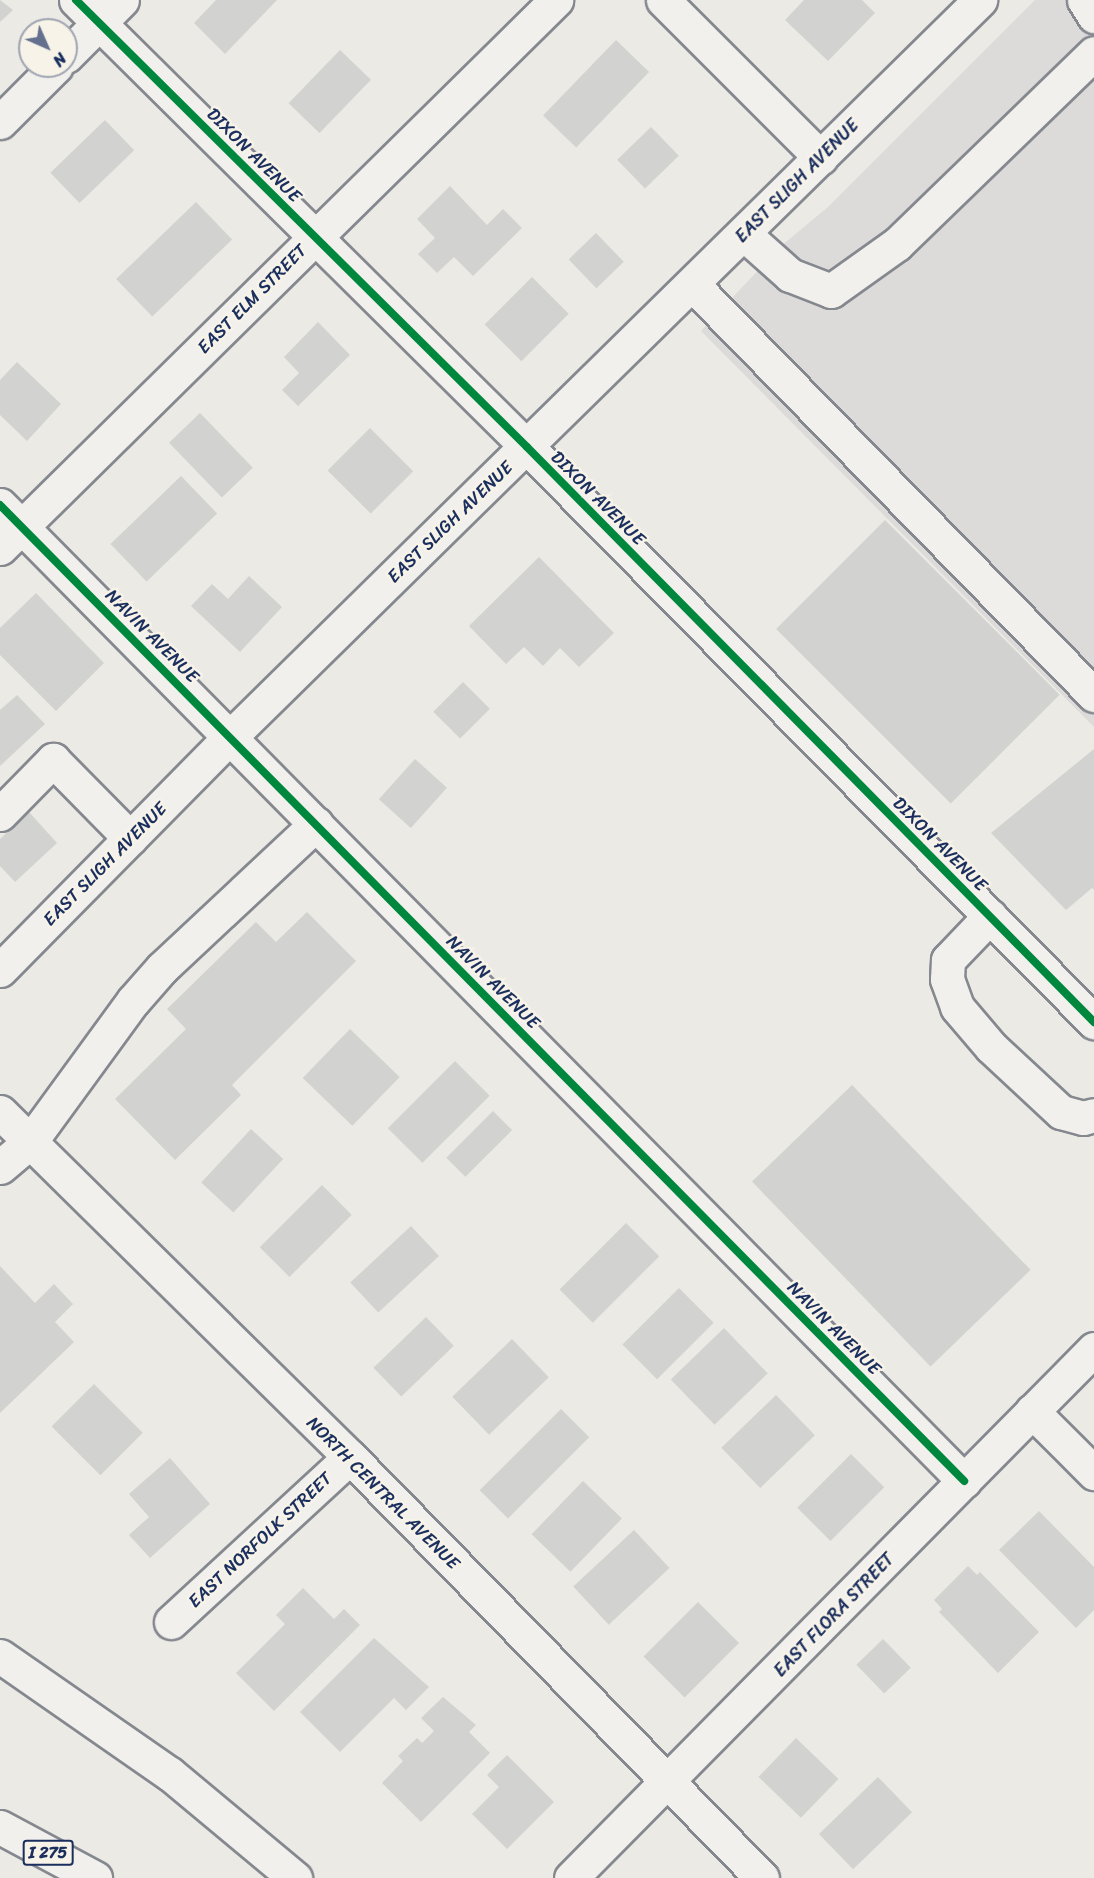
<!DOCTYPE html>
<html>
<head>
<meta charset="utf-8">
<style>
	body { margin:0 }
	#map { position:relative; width:1094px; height:1878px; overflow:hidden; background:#ebeae5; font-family:Sriracha,sans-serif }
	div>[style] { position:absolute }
	.green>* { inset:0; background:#dcdbd9 }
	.building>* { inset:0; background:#d2d2d0; transform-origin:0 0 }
	.roads { filter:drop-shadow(2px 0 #85888f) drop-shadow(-2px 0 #85888f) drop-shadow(0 2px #85888f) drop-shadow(0 -2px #85888f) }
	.minor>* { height:33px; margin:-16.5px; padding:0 16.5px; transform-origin:16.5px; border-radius:16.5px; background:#f1f0ec }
	.major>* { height:33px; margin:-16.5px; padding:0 16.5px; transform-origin:16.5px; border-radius:16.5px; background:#f1f0ec }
	.highway>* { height:33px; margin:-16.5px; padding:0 16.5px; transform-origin:16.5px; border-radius:16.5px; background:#f1f0ec }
	.cycleway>* { height:8px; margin:-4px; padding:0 4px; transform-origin:4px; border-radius:4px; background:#00873e }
	span { translate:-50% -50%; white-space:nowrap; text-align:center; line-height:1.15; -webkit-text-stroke:5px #f7f3e8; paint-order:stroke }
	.shield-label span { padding:2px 4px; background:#f7f3e8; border:2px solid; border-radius:4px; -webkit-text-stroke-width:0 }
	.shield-label { font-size:16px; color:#1b2f5e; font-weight:700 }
	.street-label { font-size:18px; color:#1b2f5e }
	.north { position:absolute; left:18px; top:18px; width:60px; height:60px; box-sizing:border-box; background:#f7f3e8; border:2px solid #9fa5b1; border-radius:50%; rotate:135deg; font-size:16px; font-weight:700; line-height:24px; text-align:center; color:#1b2f5e }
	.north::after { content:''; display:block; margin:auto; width:21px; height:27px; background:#64708d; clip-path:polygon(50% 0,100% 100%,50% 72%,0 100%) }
</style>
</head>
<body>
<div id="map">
	<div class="green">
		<div style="clip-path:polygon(1035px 0,1094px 0,1094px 727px,701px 331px,781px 246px,828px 207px)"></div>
	</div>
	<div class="building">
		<div style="clip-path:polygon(0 0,13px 10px,0 22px)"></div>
		<div style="clip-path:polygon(216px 0,277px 0,225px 54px,194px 23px)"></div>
		<div style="clip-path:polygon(804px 0,862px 0,875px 13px,828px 61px,785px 20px)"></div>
		<div style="left:616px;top:40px;width:46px;height:105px;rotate:44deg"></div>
		<div style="left:340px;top:50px;width:43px;height:74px;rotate:44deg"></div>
		<div style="left:105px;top:120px;width:42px;height:76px;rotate:46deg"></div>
		<div style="left:651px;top:127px;width:40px;height:47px;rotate:46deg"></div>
		<div style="clip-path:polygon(450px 186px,487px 225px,503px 209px,522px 228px,473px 276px,454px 257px,437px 273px,418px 254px,435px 238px,417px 219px)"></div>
		<div style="left:196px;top:202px;width:52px;height:111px;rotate:46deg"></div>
		<div style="left:596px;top:233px;width:40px;height:38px;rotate:46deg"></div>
		<div style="left:532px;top:277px;width:52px;height:67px;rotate:45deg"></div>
		<div style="clip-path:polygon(318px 322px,350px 355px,298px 406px,282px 390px,299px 373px,284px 357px)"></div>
		<div style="clip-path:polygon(17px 362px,61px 404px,27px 441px,0 415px,0 380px)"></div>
		<div style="left:200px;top:413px;width:76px;height:43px;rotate:46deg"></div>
		<div style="left:370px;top:428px;width:61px;height:60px;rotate:45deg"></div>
		<div style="left:181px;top:476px;width:52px;height:98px;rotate:46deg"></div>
		<div style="left:885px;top:520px;width:247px;height:154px;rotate:45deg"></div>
		<div style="clip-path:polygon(539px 557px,614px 633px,579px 667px,560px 648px,543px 666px,524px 647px,506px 664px,469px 626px)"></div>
		<div style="clip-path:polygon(249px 576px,282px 607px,240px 652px,191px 606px,212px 584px,228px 599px)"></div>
		<div style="clip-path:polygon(36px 593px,104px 663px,56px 711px,0 655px,0 628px)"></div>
		<div style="left:463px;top:682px;width:38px;height:42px;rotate:45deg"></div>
		<div style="clip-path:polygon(17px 695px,45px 724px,0 766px,0 710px)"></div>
		<div style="clip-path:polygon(1094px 749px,1094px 890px,1092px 888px,1066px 910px,991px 833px)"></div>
		<div style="left:415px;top:759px;width:43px;height:54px;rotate:42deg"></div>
		<div style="clip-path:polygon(29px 812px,57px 843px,15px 882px,0 866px,0 839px)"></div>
		<div style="clip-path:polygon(307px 912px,356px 961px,232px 1085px,241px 1095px,175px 1160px,115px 1099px,186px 1029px,167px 1009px,256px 922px,276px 942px)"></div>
		<div style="left:350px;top:1029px;width:69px;height:68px;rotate:44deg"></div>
		<div style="left:455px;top:1061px;width:49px;height:95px;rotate:45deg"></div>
		<div style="left:852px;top:1085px;width:257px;height:139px;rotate:46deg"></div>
		<div style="left:493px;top:1111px;width:27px;height:66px;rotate:45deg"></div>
		<div style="left:251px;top:1129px;width:44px;height:73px;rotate:43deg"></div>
		<div style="left:322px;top:1185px;width:42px;height:88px;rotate:45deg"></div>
		<div style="left:626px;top:1223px;width:47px;height:94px;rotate:45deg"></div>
		<div style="left:411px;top:1226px;width:41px;height:83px;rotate:47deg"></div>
		<div style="clip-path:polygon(0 1266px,35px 1303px,54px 1284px,73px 1304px,55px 1322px,74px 1342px,0 1413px)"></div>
		<div style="left:679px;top:1288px;width:49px;height:80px;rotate:45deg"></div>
		<div style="left:426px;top:1317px;width:40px;height:73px;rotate:46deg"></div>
		<div style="left:724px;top:1328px;width:63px;height:74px;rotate:46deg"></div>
		<div style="left:512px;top:1339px;width:53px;height:83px;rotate:46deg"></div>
		<div style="left:94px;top:1384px;width:69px;height:60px;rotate:45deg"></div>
		<div style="left:776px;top:1395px;width:56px;height:76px;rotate:46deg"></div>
		<div style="left:561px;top:1409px;width:40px;height:115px;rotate:45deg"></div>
		<div style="left:851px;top:1454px;width:47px;height:76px;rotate:45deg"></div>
		<div style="clip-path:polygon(170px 1458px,210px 1504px,150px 1558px,129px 1535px,149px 1517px,129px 1494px)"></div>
		<div style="left:583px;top:1481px;width:54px;height:74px;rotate:44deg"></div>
		<div style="clip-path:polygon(1039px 1511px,1094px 1567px,1094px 1610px,1076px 1628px,999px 1550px)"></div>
		<div style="left:634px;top:1530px;width:52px;height:83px;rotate:47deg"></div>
		<div style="clip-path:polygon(968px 1566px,977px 1575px,980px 1572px,1039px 1632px,998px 1673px,939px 1612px,942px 1609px,934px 1600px)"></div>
		<div style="clip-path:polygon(303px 1588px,334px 1619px,344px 1609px,360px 1625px,274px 1711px,236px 1673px,285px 1624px,276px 1615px)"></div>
		<div style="left:698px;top:1602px;width:58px;height:77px;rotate:45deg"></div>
		<div style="clip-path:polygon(374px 1638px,429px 1687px,406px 1710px,394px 1698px,340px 1752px,300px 1712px)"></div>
		<div style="left:883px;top:1639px;width:40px;height:37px;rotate:46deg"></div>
		<div style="clip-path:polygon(443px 1697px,476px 1725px,469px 1732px,490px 1753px,421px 1822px,382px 1783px,403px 1761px,398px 1756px,417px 1738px,422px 1743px,434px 1731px,421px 1718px)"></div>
		<div style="left:796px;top:1738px;width:59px;height:54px;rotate:44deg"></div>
		<div style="clip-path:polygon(507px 1755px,554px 1802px,507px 1849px,472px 1814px,499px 1787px,487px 1775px)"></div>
		<div style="left:878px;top:1777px;width:49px;height:82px;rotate:46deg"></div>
	</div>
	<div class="roads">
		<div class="minor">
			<div style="left:76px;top:0;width:635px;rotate:44.74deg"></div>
			<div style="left:527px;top:447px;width:808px;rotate:45.4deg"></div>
			<div style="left:663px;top:0;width:223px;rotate:45deg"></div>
			<div style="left:1084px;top:0;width:19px;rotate:58deg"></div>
			<div style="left:66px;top:56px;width:79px;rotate:-45deg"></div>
			<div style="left:0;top:122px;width:79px;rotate:-45deg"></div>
			<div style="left:744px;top:234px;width:62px;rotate:41.7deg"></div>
			<div style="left:790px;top:275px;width:44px;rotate:21.3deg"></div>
			<div style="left:831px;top:291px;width:81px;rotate:-35.5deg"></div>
			<div style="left:897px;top:244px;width:274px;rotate:-44.1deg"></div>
			<div style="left:692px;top:284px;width:575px;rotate:45.63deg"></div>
			<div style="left:0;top:505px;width:1372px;rotate:45.35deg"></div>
			<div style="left:0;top:548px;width:781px;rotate:-44.58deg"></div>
			<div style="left:0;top:814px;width:76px;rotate:-45.5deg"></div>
			<div style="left:53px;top:760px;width:110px;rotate:45.4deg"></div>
			<div style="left:990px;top:916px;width:61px;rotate:133.7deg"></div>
			<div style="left:948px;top:960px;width:19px;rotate:93deg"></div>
			<div style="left:947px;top:979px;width:30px;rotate:70deg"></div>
			<div style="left:957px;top:1007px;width:52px;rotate:49.6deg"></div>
			<div style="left:991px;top:1047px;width:96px;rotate:42.9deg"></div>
			<div style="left:1061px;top:1112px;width:23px;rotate:15deg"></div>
			<div style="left:1083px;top:1118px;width:11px;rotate:-15deg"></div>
			<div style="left:0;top:1112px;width:491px;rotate:44.6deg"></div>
			<div style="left:350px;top:1457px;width:589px;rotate:45.62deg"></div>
			<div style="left:0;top:1167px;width:39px;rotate:-40deg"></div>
			<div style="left:30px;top:1142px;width:175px;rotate:-53.9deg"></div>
			<div style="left:133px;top:1001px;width:44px;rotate:-48.7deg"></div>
			<div style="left:162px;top:968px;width:211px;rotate:-43.1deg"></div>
			<div style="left:1032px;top:1411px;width:88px;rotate:45deg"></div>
			<div style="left:171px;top:1622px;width:243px;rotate:-42.7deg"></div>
			<div style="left:571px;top:1878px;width:744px;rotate:-45.33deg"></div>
		</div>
		<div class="major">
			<div style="left:0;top:970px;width:327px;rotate:-45.4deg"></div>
			<div style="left:230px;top:737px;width:1052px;rotate:-44.5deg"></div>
		</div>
		<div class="highway">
			<div style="left:0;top:1656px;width:207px;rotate:34.8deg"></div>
			<div style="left:170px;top:1774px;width:163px;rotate:39.8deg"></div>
			<div style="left:0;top:1827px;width:108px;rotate:28.2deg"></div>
		</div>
	</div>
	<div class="cycleway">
		<div style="left:76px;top:0;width:635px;rotate:44.74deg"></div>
		<div style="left:527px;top:447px;width:808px;rotate:45.4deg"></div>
		<div style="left:0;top:505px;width:1372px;rotate:45.35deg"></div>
	</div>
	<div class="shield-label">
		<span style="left:48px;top:1853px">I 275</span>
	</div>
	<div class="street-label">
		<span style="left:254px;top:155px;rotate:45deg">DIXON AVENUE</span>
		<span style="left:797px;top:181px;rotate:-45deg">EAST SLIGH AVENUE</span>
		<span style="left:252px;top:299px;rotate:-45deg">EAST ELM STREET</span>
		<span style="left:598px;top:498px;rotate:45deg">DIXON AVENUE</span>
		<span style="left:450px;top:522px;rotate:-44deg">EAST SLIGH AVENUE</span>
		<span style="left:152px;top:636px;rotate:45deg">NAVIN AVENUE</span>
		<span style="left:940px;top:844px;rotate:45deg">DIXON AVENUE</span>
		<span style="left:105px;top:864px;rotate:-45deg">EAST SLIGH AVENUE</span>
		<span style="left:493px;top:982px;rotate:45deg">NAVIN AVENUE</span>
		<span style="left:834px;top:1328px;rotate:45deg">NAVIN AVENUE</span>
		<span style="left:383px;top:1493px;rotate:45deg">NORTH CENTRAL AVENUE</span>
		<span style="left:260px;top:1540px;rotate:-43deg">EAST NORFOLK STREET</span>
		<span style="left:834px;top:1615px;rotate:-46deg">EAST FLORA STREET</span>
	</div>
	<div class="north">N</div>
</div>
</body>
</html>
